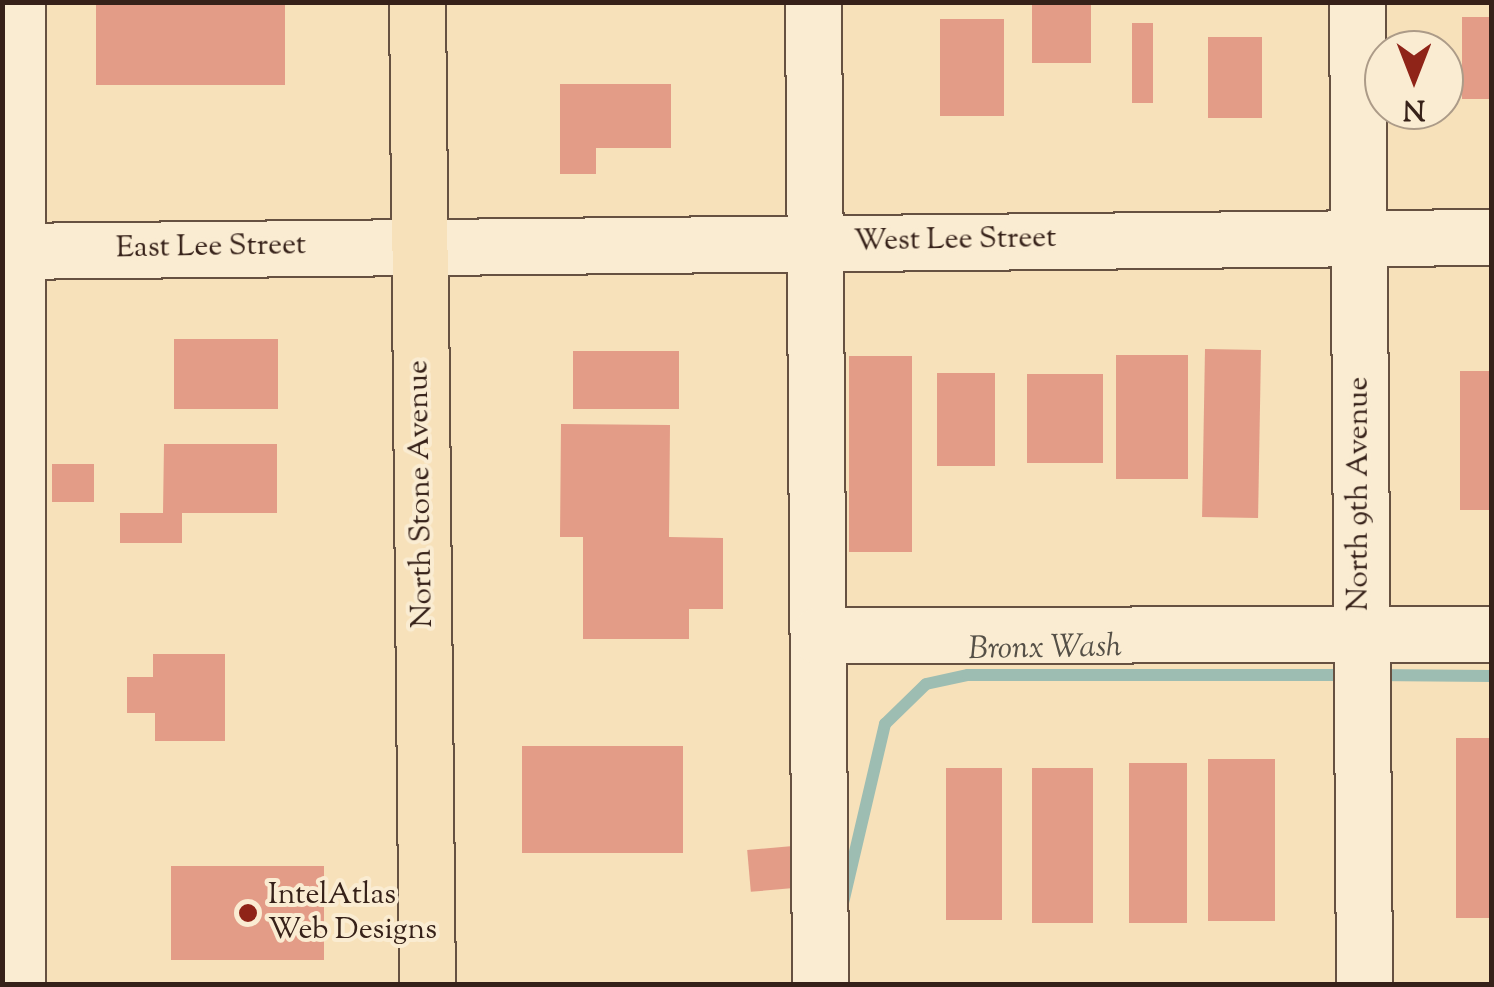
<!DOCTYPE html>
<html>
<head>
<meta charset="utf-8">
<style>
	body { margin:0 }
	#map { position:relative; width:1494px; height:987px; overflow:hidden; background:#f7e1ba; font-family:"Sorts Mill Goudy",serif }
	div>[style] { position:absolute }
	.stream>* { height:12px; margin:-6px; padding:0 6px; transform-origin:6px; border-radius:6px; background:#9dbdb2 }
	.building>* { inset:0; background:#e39c87; transform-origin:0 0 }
	.roads { filter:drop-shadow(2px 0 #665141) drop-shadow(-2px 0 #665141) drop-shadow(0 2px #665141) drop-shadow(0 -2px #665141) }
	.minor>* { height:55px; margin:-27.5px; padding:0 27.5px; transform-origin:27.5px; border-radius:27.5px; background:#faecd2 }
	.major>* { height:55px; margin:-27.5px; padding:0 27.5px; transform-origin:27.5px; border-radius:27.5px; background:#f7e1ba }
	.dots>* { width:28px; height:28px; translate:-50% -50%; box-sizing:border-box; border:5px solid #faecd2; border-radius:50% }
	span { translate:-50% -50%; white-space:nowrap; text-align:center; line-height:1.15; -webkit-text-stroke:8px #faecd2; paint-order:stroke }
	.street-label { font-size:30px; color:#362119 }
	.poi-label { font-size:30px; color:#362119 }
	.left { translate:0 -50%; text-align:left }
	.water-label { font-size:32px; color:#555047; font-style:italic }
	.frame { position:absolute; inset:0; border:5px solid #362119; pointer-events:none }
	.north { position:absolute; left:1364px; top:30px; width:100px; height:100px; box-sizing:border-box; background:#faecd2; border:2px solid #ac9b88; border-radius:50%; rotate:180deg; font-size:28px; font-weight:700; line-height:40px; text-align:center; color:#362119 }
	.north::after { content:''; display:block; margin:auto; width:35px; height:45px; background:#8f2418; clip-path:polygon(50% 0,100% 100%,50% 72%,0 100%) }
</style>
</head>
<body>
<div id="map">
	<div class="stream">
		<div style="left:1372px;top:675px;width:120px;rotate:0.5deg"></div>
		<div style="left:843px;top:903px;width:184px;rotate:-76.8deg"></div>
		<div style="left:885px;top:724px;width:57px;rotate:-44.3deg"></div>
		<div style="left:926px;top:684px;width:43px;rotate:-12.1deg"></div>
		<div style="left:968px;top:675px;width:379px"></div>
	</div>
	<div class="building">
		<div style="left:96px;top:2px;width:189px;height:83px"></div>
		<div style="left:1032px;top:2px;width:59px;height:61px"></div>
		<div style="left:1462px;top:17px;width:30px;height:82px"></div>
		<div style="left:940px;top:19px;width:64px;height:97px"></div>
		<div style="left:1132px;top:23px;width:21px;height:80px"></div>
		<div style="left:1208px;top:37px;width:54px;height:81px"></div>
		<div style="clip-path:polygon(560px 84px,671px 84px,671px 148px,596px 148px,596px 174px,560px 174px)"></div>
		<div style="left:174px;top:339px;width:104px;height:70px"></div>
		<div style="left:1205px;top:349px;width:56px;height:168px;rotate:1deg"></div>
		<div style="left:573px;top:351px;width:106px;height:58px"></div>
		<div style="left:1116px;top:355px;width:72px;height:124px"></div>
		<div style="left:849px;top:356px;width:63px;height:196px"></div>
		<div style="left:1460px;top:371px;width:32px;height:139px"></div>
		<div style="left:937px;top:373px;width:58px;height:93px"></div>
		<div style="left:1027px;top:374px;width:76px;height:89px"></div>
		<div style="clip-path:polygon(561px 424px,670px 425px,669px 537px,723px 538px,723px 609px,689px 609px,689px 639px,583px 639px,583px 537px,560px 537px)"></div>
		<div style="clip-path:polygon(164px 444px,277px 444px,277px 513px,182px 513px,182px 543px,120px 543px,120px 513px,163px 513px)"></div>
		<div style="left:94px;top:464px;width:38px;height:42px;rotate:90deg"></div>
		<div style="clip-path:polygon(153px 654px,225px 654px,225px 741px,155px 741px,155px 713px,127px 713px,127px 677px,153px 677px)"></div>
		<div style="left:1456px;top:738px;width:36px;height:180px"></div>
		<div style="left:522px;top:746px;width:161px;height:107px"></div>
		<div style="left:1208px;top:759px;width:67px;height:162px"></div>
		<div style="left:1129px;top:763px;width:58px;height:160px"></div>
		<div style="left:946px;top:768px;width:56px;height:152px"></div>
		<div style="left:1032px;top:768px;width:61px;height:155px"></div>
		<div style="left:793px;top:846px;width:42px;height:46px;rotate:85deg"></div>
		<div style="left:171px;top:866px;width:153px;height:94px"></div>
	</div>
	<div class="roads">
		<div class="minor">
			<div style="left:813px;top:2px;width:982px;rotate:89.59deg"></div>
			<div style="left:1357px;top:2px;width:982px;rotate:89.59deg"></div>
			<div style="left:2px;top:251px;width:1490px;rotate:-0.54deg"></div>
			<div style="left:818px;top:635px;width:674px;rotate:-0.09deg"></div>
			<div style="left:17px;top:984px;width:982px;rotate:-90deg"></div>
		</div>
		<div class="major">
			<div style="left:417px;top:2px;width:982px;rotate:89.42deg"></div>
		</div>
	</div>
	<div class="dots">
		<div style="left:248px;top:913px;background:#8f2418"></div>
	</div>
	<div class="street-label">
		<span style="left:955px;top:241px;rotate:-1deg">West Lee Street</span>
		<span style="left:211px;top:248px;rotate:-1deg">East Lee Street</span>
		<span style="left:422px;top:494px;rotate:-91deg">North Stone Avenue</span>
		<span style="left:1360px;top:494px;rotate:-90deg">North 9th Avenue</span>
	</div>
	<div class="poi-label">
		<span class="left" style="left:268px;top:913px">IntelAtlas<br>Web Designs</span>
	</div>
	<div class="water-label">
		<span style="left:1045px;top:649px;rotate:-1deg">Bronx Wash</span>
	</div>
	<div class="frame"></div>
	<div class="north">N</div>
</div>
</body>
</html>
